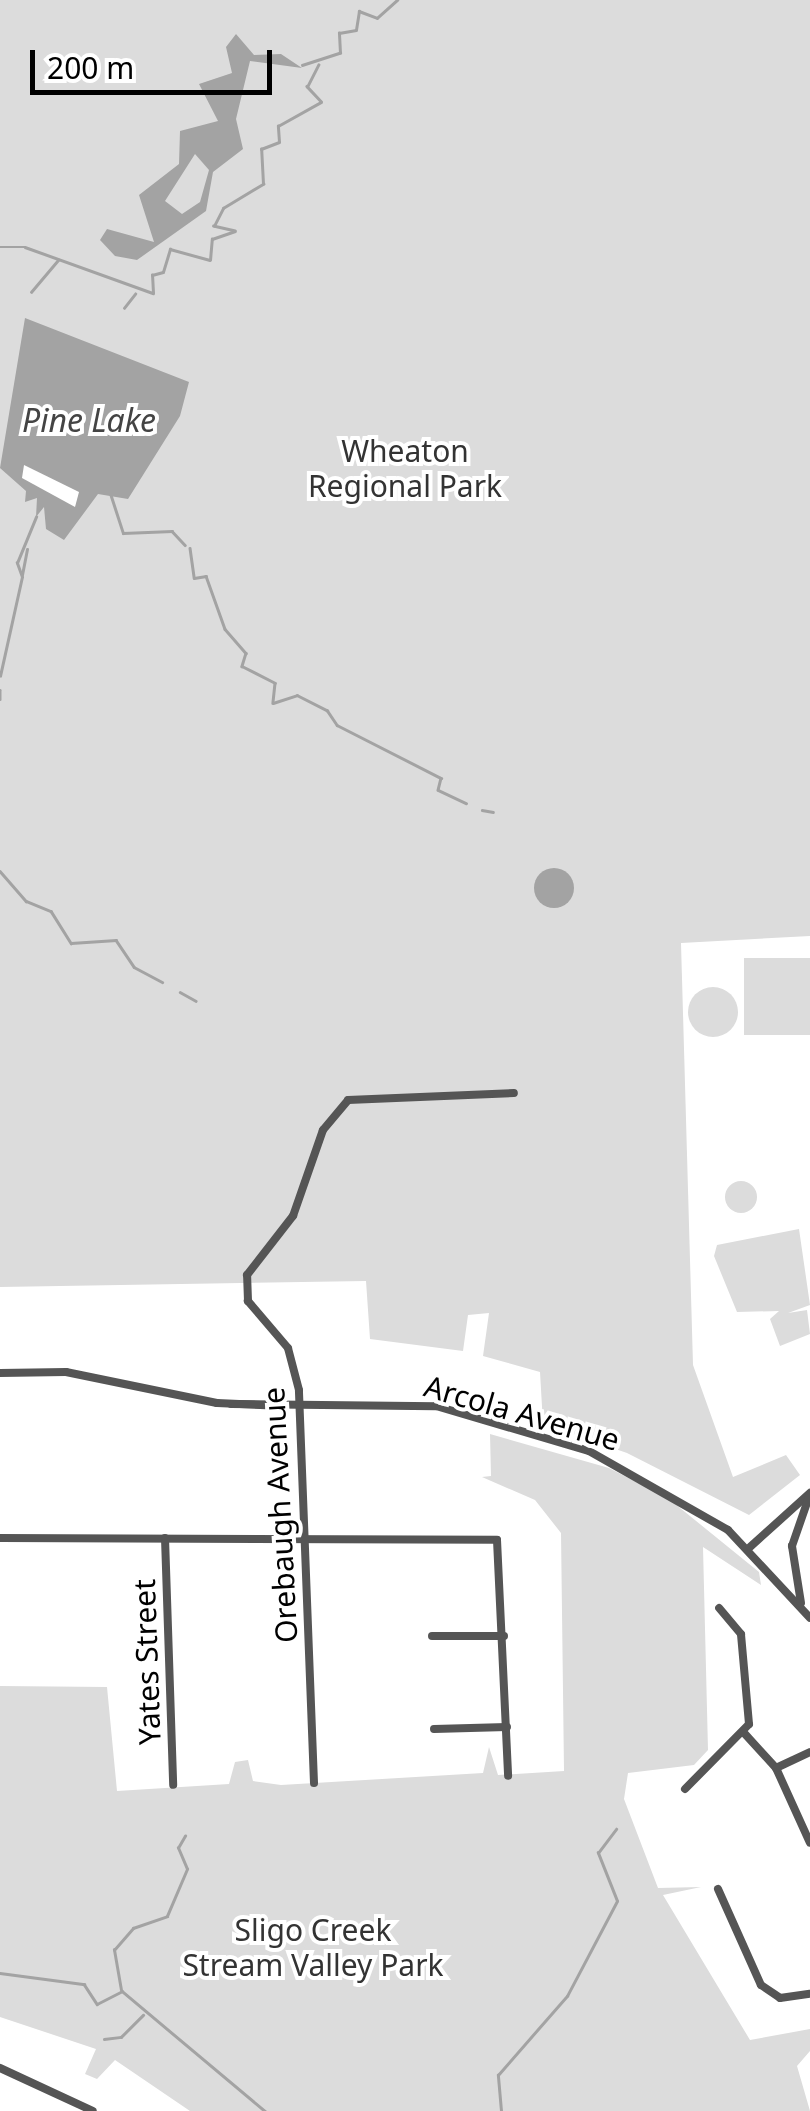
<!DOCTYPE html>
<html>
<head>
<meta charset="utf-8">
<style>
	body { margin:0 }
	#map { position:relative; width:810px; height:2111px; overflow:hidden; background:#fff; font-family:"Noto Sans",sans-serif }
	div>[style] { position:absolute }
	.green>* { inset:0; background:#dcdcdc; transform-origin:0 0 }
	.round { border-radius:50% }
	.water>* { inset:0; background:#a3a3a3 }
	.pier>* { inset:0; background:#fff }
	.stream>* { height:2.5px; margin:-1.25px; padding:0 1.25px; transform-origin:1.25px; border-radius:1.25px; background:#a3a3a3 }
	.minor>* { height:8px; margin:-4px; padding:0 4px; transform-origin:4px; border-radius:4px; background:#555 }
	span { translate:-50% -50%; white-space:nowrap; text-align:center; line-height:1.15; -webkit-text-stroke:8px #fff; paint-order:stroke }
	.park-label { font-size:30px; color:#333 }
	.street-label { font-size:30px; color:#000 }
	.water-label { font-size:32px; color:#444; font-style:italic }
	.scale { position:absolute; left:30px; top:50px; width:242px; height:45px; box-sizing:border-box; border:5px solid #000; border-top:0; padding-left:12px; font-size:30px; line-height:35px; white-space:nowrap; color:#000; -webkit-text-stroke:8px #fff; paint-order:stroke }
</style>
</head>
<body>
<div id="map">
	<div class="green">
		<div style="clip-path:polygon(0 0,810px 0,810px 936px,681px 943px,693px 1365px,733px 1477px,786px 1455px,800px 1475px,749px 1515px,627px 1453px,543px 1424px,540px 1372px,483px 1356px,489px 1313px,468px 1315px,463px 1351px,370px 1339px,366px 1281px,0 1287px)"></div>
		<div style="left:810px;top:958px;width:77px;height:66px;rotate:90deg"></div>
		<div class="round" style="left:688px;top:987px;width:50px;height:50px"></div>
		<div class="round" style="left:725px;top:1181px;width:32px;height:32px"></div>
		<div style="clip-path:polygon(799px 1229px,810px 1305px,788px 1313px,807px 1310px,810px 1334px,780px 1346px,770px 1319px,779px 1311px,737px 1312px,714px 1256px,717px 1245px)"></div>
		<div style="clip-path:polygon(490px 1434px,609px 1468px,669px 1499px,759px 1572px,761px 1585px,703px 1547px,708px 1750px,694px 1765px,628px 1773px,624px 1799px,658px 1888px,701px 1887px,663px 1895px,750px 2040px,810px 2029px,810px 2051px,797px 2066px,810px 2111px,190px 2111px,115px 2060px,97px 2079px,85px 2074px,96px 2049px,0 2017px,0 1686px,107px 1687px,117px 1791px,229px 1784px,235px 1762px,248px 1760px,253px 1781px,281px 1785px,483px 1773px,489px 1747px,498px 1775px,564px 1771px,561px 1533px,535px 1500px,482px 1477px,491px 1476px)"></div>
	</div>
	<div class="water">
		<div style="clip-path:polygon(evenodd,236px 34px,254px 55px,281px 54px,302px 68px,250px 61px,236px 119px,243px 149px,213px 172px,206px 211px,137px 260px,115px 256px,100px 240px,107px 229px,154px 242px,139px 195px,179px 164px,180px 131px,218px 121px,199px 84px,232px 73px,226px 47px,236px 34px,195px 154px,209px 170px,200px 202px,182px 214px,165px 201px,195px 154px)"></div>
		<div style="clip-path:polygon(25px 318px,189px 382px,180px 416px,128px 499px,98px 494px,64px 540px,46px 529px,44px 507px,36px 517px,37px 498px,25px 502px,26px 491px,0 468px)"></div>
		<div class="round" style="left:534px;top:868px;width:40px;height:40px"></div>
	</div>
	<div class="pier">
		<div style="clip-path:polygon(24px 465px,79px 492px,75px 507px,22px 478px)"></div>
	</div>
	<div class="stream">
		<div style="left:302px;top:65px;width:40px;rotate:-18deg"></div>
		<div style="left:340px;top:53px;width:20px;rotate:-93deg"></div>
		<div style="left:339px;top:33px;width:17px;rotate:-10deg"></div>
		<div style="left:356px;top:30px;width:19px;rotate:-81deg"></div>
		<div style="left:359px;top:11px;width:19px;rotate:21deg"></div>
		<div style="left:377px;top:18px;width:27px;rotate:-42deg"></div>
		<div style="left:0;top:247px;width:25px"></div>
		<div style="left:25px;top:247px;width:136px;rotate:19.8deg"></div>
		<div style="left:153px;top:293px;width:18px;rotate:-93deg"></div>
		<div style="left:152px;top:275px;width:11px;rotate:-15deg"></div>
		<div style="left:163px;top:272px;width:24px;rotate:-73deg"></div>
		<div style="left:170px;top:249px;width:41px;rotate:15.4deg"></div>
		<div style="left:210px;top:260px;width:21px;rotate:-85deg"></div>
		<div style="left:212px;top:239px;width:24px;rotate:-19deg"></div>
		<div style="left:235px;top:231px;width:22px;rotate:-167deg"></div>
		<div style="left:214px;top:226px;width:20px;rotate:-63deg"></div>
		<div style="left:223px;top:208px;width:47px;rotate:-31deg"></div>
		<div style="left:263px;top:184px;width:35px;rotate:-93deg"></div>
		<div style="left:261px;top:149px;width:19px;rotate:-21deg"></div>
		<div style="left:279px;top:142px;width:16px;rotate:-94deg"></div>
		<div style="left:278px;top:126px;width:49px;rotate:-29.2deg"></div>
		<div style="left:321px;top:102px;width:21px;rotate:-133deg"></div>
		<div style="left:307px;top:87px;width:25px;rotate:-63deg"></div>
		<div style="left:31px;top:292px;width:42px;rotate:-49.8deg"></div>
		<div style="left:124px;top:308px;width:18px;rotate:-52deg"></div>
		<div style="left:111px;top:495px;width:40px;rotate:72deg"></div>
		<div style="left:123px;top:533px;width:49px;rotate:-2.3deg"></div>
		<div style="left:172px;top:531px;width:19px;rotate:47deg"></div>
		<div style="left:190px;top:548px;width:30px;rotate:82deg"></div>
		<div style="left:194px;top:578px;width:12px;rotate:-9deg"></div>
		<div style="left:206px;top:576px;width:56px;rotate:70.3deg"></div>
		<div style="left:225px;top:629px;width:32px;rotate:49deg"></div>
		<div style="left:246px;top:653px;width:14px;rotate:107deg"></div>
		<div style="left:242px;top:666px;width:37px;rotate:27deg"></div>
		<div style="left:275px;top:683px;width:20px;rotate:96deg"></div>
		<div style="left:273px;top:703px;width:25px;rotate:-18deg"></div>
		<div style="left:297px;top:695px;width:34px;rotate:27deg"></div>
		<div style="left:327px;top:710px;width:18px;rotate:56deg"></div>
		<div style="left:337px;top:725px;width:117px;rotate:27deg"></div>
		<div style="left:441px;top:778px;width:12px;rotate:104deg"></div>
		<div style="left:438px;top:790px;width:31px;rotate:25deg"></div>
		<div style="left:22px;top:575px;width:26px;rotate:-79deg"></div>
		<div style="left:0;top:676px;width:101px;rotate:-77.5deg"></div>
		<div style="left:22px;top:577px;width:15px;rotate:-110deg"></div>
		<div style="left:17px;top:563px;width:50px;rotate:-67.6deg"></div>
		<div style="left:0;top:690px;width:9px;rotate:90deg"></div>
		<div style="left:482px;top:810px;width:11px;rotate:10deg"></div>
		<div style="left:0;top:871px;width:40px;rotate:49deg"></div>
		<div style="left:26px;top:901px;width:27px;rotate:22deg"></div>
		<div style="left:51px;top:911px;width:38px;rotate:58deg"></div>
		<div style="left:71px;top:943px;width:45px;rotate:-3.8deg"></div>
		<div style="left:116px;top:940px;width:32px;rotate:56deg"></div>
		<div style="left:134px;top:967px;width:32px;rotate:28deg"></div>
		<div style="left:180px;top:992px;width:18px;rotate:29deg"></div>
		<div style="left:0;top:1973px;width:85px;rotate:7.5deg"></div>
		<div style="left:84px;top:1984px;width:24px;rotate:57deg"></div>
		<div style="left:97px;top:2004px;width:28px;rotate:-27deg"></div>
		<div style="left:122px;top:1991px;width:187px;rotate:40deg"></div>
		<div style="left:121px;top:1990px;width:41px;rotate:-99.9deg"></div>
		<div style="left:114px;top:1950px;width:29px;rotate:-49deg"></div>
		<div style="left:133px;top:1928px;width:36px;rotate:-19deg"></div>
		<div style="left:167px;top:1916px;width:51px;rotate:-66.9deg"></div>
		<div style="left:187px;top:1869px;width:23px;rotate:-113deg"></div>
		<div style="left:178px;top:1848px;width:14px;rotate:-60deg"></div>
		<div style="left:104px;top:2039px;width:17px;rotate:-7deg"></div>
		<div style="left:121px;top:2037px;width:31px;rotate:-45deg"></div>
		<div style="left:501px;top:2111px;width:36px;rotate:-95deg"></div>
		<div style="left:498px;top:2075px;width:105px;rotate:-48.9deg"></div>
		<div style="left:567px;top:1996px;width:107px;rotate:-62.2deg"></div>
		<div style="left:617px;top:1901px;width:52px;rotate:-111.6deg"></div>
		<div style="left:598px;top:1853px;width:30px;rotate:-53deg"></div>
	</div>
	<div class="minor">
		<div style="left:0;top:1373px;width:66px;rotate:-0.9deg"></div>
		<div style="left:66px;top:1372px;width:154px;rotate:11.6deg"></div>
		<div style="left:217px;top:1403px;width:67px;rotate:2.6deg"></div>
		<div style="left:231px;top:1404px;width:205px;rotate:0.6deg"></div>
		<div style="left:436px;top:1406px;width:159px;rotate:16.4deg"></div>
		<div style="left:589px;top:1451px;width:160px;rotate:29.6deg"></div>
		<div style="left:728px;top:1530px;width:120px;rotate:47deg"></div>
		<div style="left:0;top:1538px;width:497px;rotate:0.2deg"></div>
		<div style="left:497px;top:1540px;width:236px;rotate:87.3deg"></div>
		<div style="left:165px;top:1538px;width:247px;rotate:88.1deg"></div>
		<div style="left:750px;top:1547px;width:81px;rotate:-42deg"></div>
		<div style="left:801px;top:1603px;width:58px;rotate:-99deg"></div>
		<div style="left:792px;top:1546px;width:55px;rotate:-70.9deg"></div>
		<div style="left:432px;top:1636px;width:72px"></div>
		<div style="left:434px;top:1729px;width:73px;rotate:-1.6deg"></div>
		<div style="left:745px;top:1734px;width:46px;rotate:47.6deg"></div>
		<div style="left:776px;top:1768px;width:82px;rotate:65.6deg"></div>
		<div style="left:776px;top:1768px;width:38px;rotate:-25deg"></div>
		<div style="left:314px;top:1783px;width:393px;rotate:-92.2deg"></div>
		<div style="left:299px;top:1390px;width:43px;rotate:-104.7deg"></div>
		<div style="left:288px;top:1348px;width:62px;rotate:-130.4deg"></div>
		<div style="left:248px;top:1301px;width:26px;rotate:-92deg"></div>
		<div style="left:247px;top:1275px;width:75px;rotate:-52.1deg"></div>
		<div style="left:293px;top:1216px;width:91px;rotate:-70.8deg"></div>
		<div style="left:323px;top:1130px;width:39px;rotate:-50deg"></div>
		<div style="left:348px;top:1100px;width:166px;rotate:-2.4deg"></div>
		<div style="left:685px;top:1789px;width:91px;rotate:-45.4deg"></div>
		<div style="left:749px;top:1724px;width:90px;rotate:-95.1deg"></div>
		<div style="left:741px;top:1634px;width:34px;rotate:-130deg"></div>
		<div style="left:718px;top:1889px;width:105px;rotate:65.9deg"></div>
		<div style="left:761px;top:1985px;width:23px;rotate:34deg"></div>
		<div style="left:780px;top:1998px;width:30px;rotate:-8deg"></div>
		<div style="left:0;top:2068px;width:102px;rotate:24.8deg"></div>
	</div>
	<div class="park-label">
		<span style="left:405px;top:468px">Wheaton<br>Regional Park</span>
		<span style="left:313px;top:1947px">Sligo Creek<br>Stream Valley Park</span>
	</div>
	<div class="street-label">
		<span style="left:522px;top:1413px;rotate:16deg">Arcola Avenue</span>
		<span style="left:280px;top:1515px;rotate:-93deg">Orebaugh Avenue</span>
		<span style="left:147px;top:1662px;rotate:-92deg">Yates Street</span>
	</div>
	<div class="water-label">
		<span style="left:89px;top:420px">Pine Lake</span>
	</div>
	<div class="scale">200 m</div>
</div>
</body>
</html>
